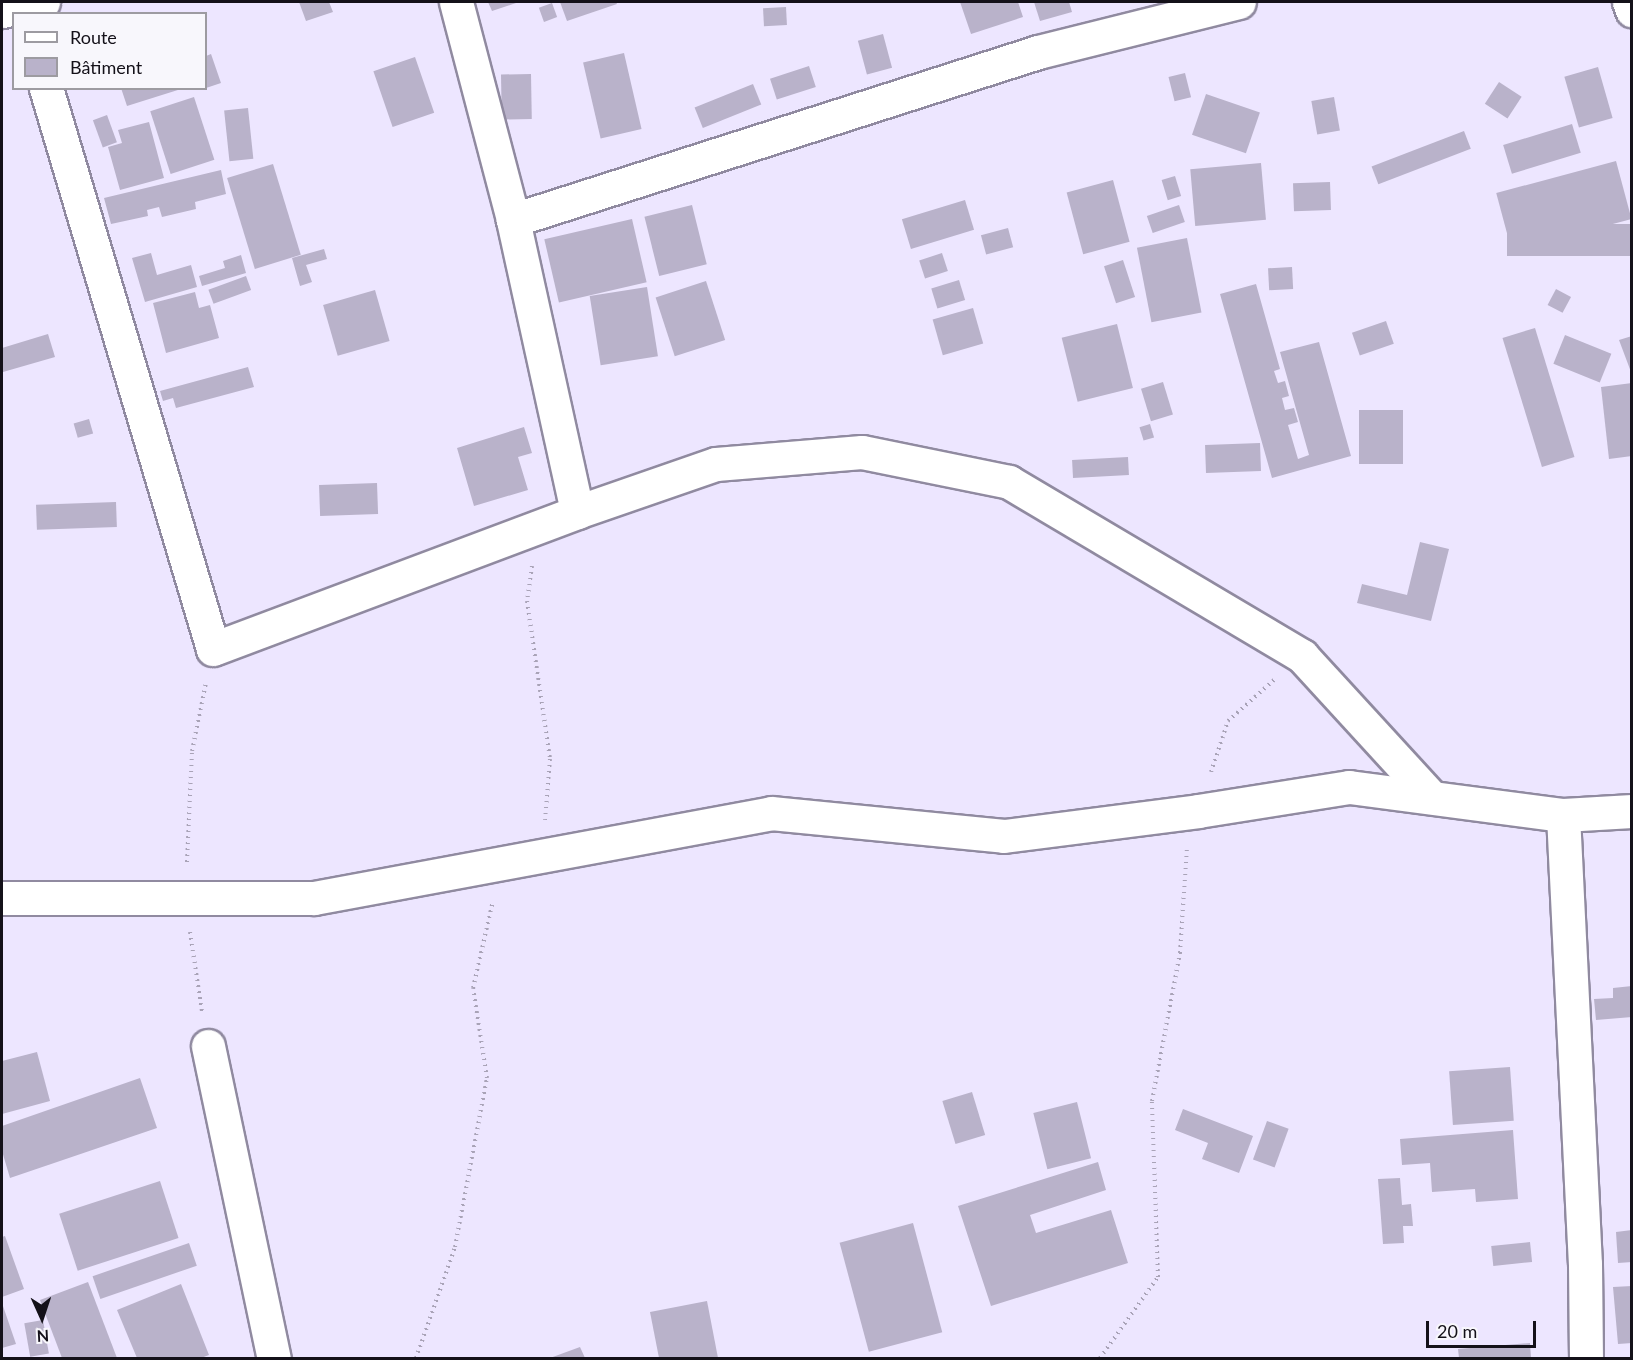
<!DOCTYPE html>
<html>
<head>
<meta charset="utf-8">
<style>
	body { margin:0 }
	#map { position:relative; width:1633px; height:1360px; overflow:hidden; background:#ede6ff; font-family:Lato,sans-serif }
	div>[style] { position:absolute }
	.building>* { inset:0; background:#b9b2ca; transform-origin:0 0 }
	.path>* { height:4px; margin-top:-2px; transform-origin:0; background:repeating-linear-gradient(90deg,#a9a3b7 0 1.5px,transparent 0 6px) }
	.roads { filter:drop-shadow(2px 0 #908aa0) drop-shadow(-2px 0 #908aa0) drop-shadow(0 2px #908aa0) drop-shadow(0 -2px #908aa0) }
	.minor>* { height:33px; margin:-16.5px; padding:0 16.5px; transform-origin:16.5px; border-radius:16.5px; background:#fff }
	span { translate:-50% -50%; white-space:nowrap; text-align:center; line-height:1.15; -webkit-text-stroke:6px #f8f7fc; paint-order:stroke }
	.frame { position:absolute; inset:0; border:3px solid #141119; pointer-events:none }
	.legend { position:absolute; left:12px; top:12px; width:195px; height:78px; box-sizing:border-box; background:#f8f7fc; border:2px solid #9d9ba1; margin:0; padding:8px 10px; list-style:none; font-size:18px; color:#141119 }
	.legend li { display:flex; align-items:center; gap:12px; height:30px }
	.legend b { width:30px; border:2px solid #9d9ba1 }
	.north { position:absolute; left:12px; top:1288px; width:60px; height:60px; -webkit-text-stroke:4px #f8f7fc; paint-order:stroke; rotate:177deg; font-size:16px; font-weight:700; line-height:24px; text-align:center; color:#141119 }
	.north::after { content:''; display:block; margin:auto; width:21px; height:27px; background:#141119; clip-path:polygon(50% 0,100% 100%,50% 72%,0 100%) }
	.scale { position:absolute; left:1426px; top:1321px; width:110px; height:27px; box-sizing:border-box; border:3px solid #141119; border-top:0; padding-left:8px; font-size:18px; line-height:21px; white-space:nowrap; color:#141119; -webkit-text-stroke:4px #f8f7fc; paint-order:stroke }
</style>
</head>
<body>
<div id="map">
	<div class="building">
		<div style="clip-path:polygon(299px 2px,329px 2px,333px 12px,306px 21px)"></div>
		<div style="clip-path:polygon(488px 2px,519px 2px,492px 11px)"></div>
		<div style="clip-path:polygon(560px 2px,616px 2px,617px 4px,567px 21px)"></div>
		<div style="clip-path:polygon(960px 2px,1018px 2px,1023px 17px,971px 34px)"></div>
		<div style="clip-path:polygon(1034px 2px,1069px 2px,1072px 12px,1040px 21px)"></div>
		<div style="left:552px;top:3px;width:15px;height:14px;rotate:70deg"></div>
		<div style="left:786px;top:7px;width:18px;height:23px;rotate:87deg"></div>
		<div style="left:883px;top:34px;width:35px;height:26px;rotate:75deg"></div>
		<div style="left:624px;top:53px;width:78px;height:42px;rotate:77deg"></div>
		<div style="clip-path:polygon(211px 54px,221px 83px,206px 88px,206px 56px)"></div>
		<div style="left:415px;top:57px;width:59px;height:44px;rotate:71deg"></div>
		<div style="left:809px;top:66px;width:22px;height:41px;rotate:72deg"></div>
		<div style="left:1598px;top:67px;width:53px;height:35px;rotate:74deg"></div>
		<div style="left:1185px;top:73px;width:25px;height:17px;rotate:76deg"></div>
		<div style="left:531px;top:74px;width:45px;height:30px;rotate:89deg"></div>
		<div style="left:1499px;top:82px;width:27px;height:26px;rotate:33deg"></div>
		<div style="left:753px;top:84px;width:22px;height:63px;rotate:68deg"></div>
		<div style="clip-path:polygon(121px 88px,181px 88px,181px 89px,127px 106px)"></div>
		<div style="left:1206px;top:94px;width:57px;height:43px;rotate:19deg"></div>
		<div style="left:194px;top:97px;width:66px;height:46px;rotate:72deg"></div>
		<div style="left:1334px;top:97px;width:34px;height:23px;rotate:80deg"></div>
		<div style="left:248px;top:108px;width:51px;height:24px;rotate:84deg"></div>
		<div style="left:107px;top:115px;width:29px;height:15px;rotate:70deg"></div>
		<div style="clip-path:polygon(149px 122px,164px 178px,120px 190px,108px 147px,122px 143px,118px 130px)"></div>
		<div style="left:1572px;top:124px;width:30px;height:72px;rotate:73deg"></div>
		<div style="left:1464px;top:131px;width:19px;height:99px;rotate:69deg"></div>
		<div style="left:1616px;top:161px;width:60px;height:124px;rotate:75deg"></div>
		<div style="left:1261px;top:163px;width:57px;height:71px;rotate:85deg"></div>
		<div style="left:273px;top:164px;width:95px;height:48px;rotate:73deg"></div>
		<div style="clip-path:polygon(221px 170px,226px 194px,195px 202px,196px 209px,162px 217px,159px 207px,147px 210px,148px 216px,111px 224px,104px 198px)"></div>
		<div style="left:1175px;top:176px;width:21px;height:14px;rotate:73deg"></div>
		<div style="left:1113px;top:180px;width:64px;height:48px;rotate:75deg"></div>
		<div style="left:1330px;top:182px;width:28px;height:37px;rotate:88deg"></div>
		<div style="left:965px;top:200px;width:31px;height:66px;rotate:73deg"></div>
		<div style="left:692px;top:205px;width:61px;height:49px;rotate:76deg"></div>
		<div style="left:1179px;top:205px;width:18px;height:34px;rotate:71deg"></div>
		<div style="left:632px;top:219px;width:65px;height:90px;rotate:77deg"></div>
		<div style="left:1632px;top:224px;width:32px;height:125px;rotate:90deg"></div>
		<div style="left:1008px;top:228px;width:20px;height:28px;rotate:75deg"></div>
		<div style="left:1187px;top:238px;width:76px;height:51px;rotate:79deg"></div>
		<div style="clip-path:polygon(324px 249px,327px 259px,306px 265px,312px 282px,300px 286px,292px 258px)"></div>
		<div style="clip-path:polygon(151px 253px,157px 275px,191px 265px,197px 287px,145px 302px,132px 258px)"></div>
		<div style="left:942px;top:253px;width:19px;height:24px;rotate:72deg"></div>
		<div style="clip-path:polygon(241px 255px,246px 273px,202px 286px,199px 276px,225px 268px,223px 261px)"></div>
		<div style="left:1123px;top:260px;width:39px;height:20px;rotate:72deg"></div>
		<div style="left:1292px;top:267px;width:22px;height:24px;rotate:87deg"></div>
		<div style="left:246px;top:276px;width:15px;height:40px;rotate:70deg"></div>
		<div style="left:959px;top:280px;width:21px;height:29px;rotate:73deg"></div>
		<div style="left:706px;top:281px;width:62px;height:53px;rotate:72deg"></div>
		<div style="clip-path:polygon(1256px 284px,1280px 369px,1274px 371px,1278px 383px,1285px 381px,1289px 396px,1282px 398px,1285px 410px,1294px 408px,1298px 422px,1288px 425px,1298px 459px,1309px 455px,1280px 352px,1319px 342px,1351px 456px,1272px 478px,1220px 294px)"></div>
		<div style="left:647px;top:287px;width:70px;height:58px;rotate:81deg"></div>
		<div style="left:1556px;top:289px;width:17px;height:18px;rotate:28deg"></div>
		<div style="left:375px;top:290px;width:53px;height:54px;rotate:74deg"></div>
		<div style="clip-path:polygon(195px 292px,199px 308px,210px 305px,219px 338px,166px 353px,153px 303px)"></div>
		<div style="left:973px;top:308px;width:37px;height:42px;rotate:74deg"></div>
		<div style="left:1386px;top:321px;width:24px;height:36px;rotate:71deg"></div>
		<div style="left:1117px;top:324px;width:66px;height:57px;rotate:76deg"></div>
		<div style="left:1535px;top:328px;width:135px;height:34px;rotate:73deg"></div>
		<div style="clip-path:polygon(48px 334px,55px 357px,3px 372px,2px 348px)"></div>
		<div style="left:1565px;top:335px;width:50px;height:31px;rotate:22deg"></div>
		<div style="clip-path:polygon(1632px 336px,1632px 372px,1631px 372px,1619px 340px)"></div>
		<div style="clip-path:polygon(248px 367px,254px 387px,176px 408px,173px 398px,163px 401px,160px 391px)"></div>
		<div style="left:1163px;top:382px;width:34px;height:23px;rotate:73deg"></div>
		<div style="clip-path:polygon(1632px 383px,1632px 456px,1609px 459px,1601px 387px)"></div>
		<div style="left:1359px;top:410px;width:44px;height:54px"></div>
		<div style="left:89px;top:419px;width:15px;height:16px;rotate:74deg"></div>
		<div style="left:1150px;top:424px;width:14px;height:11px;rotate:73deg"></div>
		<div style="clip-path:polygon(524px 427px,532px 453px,518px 457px,528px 490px,474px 506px,457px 448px)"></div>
		<div style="left:1260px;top:443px;width:28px;height:55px;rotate:88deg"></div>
		<div style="left:1128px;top:457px;width:18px;height:56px;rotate:87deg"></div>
		<div style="left:377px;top:483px;width:31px;height:58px;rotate:88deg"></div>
		<div style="left:116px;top:502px;width:25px;height:80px;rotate:88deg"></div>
		<div style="clip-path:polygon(1420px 542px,1449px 549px,1431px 621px,1357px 603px,1362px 584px,1407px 595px)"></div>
		<div style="clip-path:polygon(1632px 986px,1632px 1017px,1596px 1020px,1594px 999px,1613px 998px,1613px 988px)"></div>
		<div style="clip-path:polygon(37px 1052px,50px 1101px,2px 1114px,2px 1061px)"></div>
		<div style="left:1510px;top:1067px;width:54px;height:61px;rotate:86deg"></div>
		<div style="clip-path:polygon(140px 1078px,157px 1128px,10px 1178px,2px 1151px,2px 1126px)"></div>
		<div style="left:972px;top:1092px;width:45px;height:31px;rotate:73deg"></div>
		<div style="left:1077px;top:1102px;width:58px;height:45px;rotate:76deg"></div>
		<div style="clip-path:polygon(1183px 1109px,1253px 1136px,1239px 1173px,1202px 1159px,1208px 1143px,1175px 1130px)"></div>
		<div style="left:1267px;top:1121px;width:23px;height:41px;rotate:20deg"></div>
		<div style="clip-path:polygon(1513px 1130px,1518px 1199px,1476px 1202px,1475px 1189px,1432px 1192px,1430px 1163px,1402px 1165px,1400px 1139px)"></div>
		<div style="clip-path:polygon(1098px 1162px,1106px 1190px,1030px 1215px,1036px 1233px,1111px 1210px,1128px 1263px,991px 1306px,958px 1206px)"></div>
		<div style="clip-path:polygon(1400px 1178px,1402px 1205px,1411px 1204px,1413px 1226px,1403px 1226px,1404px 1243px,1383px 1244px,1378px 1179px)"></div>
		<div style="left:160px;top:1181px;width:60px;height:106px;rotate:72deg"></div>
		<div style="left:913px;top:1223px;width:113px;height:76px;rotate:75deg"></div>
		<div style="clip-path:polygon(1632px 1230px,1632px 1262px,1618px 1263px,1616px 1232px)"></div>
		<div style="clip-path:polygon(5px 1236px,24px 1289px,2px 1297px,2px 1237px)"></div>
		<div style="left:1530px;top:1242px;width:20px;height:39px;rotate:84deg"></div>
		<div style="left:189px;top:1243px;width:24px;height:102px;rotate:71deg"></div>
		<div style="clip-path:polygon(88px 1282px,117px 1358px,62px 1358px,40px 1300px)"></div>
		<div style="clip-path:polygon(181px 1284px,209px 1355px,201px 1358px,137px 1358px,117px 1310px)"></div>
		<div style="clip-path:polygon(1632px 1286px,1632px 1343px,1618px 1344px,1613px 1287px)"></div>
		<div style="clip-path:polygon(707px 1301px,718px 1358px,659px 1358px,650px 1312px)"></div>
		<div style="clip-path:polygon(3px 1306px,16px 1344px,2px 1348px,2px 1307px)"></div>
		<div style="left:43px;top:1320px;width:34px;height:19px;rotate:80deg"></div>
		<div style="clip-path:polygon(1530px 1343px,1531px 1358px,1459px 1358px,1458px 1349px)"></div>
		<div style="clip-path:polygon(580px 1347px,585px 1358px,550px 1358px)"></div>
	</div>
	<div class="path">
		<div style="left:532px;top:566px;width:35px;rotate:98deg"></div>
		<div style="left:527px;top:601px;width:160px;rotate:81.7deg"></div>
		<div style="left:550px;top:759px;width:61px;rotate:94.7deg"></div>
		<div style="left:1211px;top:772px;width:54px;rotate:-71.6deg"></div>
		<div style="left:1228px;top:721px;width:62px;rotate:-41.7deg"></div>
		<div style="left:187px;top:862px;width:111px;rotate:-87.4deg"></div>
		<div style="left:192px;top:751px;width:69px;rotate:-78.4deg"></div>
		<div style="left:190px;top:932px;width:80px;rotate:81.4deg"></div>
		<div style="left:416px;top:1358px;width:118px;rotate:-70.6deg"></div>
		<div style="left:455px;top:1247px;width:172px;rotate:-79.3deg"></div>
		<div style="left:487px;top:1078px;width:91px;rotate:-98.8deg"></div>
		<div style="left:473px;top:988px;width:89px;rotate:-77.1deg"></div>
		<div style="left:1100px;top:1358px;width:100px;rotate:-54.4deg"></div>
		<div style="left:1158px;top:1277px;width:176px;rotate:-92deg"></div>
		<div style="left:1152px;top:1101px;width:151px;rotate:-79.3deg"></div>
		<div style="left:1180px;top:953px;width:105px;rotate:-86.2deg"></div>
	</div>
	<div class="roads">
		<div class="minor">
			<div style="left:456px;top:2px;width:225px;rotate:75.3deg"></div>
			<div style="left:513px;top:220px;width:299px;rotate:77.6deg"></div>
			<div style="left:1629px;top:2px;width:9px;rotate:69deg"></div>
			<div style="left:2px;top:11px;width:42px;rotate:-12.4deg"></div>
			<div style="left:46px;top:88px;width:585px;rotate:73.42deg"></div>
			<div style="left:213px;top:649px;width:389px;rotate:-20.6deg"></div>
			<div style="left:577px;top:512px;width:147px;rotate:-19.1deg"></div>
			<div style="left:716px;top:464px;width:146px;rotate:-4.7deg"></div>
			<div style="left:862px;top:452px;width:150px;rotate:11.5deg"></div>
			<div style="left:1009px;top:482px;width:341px;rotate:30.7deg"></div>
			<div style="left:1302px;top:656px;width:191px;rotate:47.5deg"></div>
			<div style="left:513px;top:220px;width:551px;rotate:-17.74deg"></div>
			<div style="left:1038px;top:52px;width:207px;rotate:-14deg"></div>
			<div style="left:1563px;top:815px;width:450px;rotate:87.2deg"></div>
			<div style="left:1585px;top:1264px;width:94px;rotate:89.4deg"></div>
			<div style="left:2px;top:898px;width:312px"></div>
			<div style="left:314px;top:898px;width:465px;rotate:-10.5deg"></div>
			<div style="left:771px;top:813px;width:234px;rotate:5.6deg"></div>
			<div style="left:1004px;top:836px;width:196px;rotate:-7.3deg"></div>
			<div style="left:1198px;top:811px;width:153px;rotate:-9deg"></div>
			<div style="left:1349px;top:787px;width:216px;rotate:7.5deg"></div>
			<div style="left:1563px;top:815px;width:69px;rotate:-3.3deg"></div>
			<div style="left:208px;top:1046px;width:319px;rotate:78.1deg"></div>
		</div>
	</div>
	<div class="frame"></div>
	<ul class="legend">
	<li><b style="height:8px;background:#fff"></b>Route</li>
	<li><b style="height:16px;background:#b9b2ca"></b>Bâtiment</li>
	</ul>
	<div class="north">N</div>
	<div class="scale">20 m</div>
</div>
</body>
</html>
